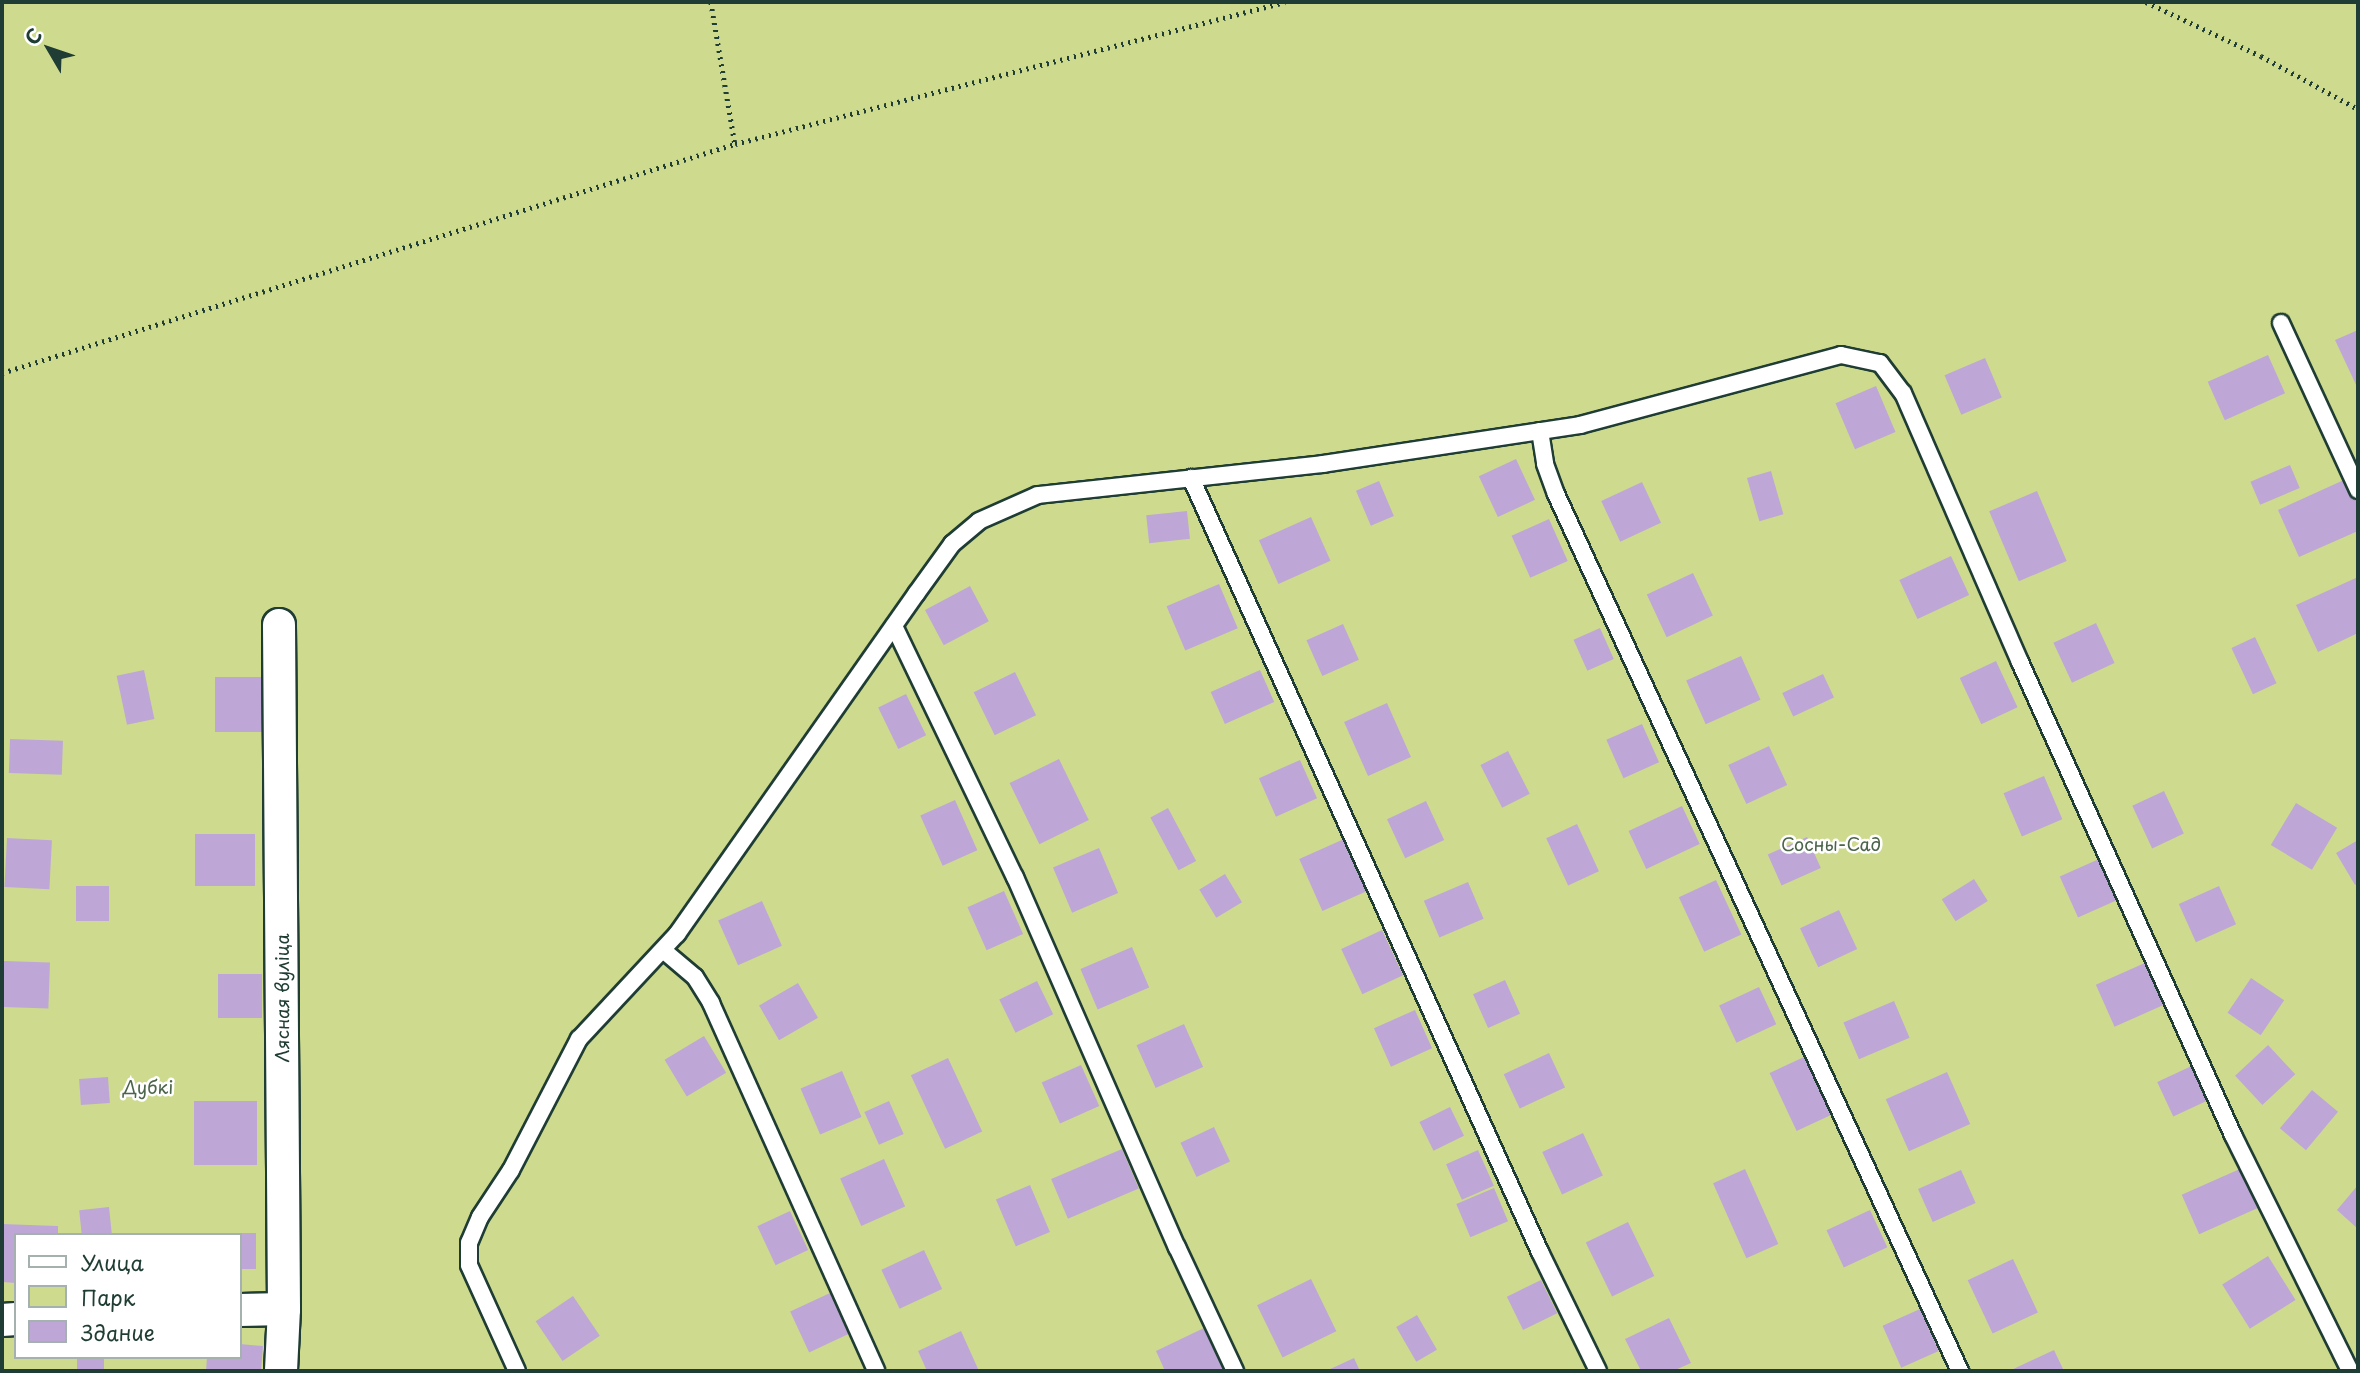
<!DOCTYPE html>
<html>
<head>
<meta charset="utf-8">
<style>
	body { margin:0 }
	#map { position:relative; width:2360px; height:1373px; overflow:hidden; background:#ece5f3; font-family:"Playpen Sans",sans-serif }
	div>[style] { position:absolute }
	.green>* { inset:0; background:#cedb8e }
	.building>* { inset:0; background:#bea7d6; transform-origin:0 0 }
	.path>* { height:4.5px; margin-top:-2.25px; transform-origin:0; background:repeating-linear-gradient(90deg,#1f3d34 0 2px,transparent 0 7px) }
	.roads { filter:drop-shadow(2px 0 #1f3d34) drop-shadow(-2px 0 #1f3d34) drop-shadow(0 2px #1f3d34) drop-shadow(0 -2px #1f3d34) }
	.lane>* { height:16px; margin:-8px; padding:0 8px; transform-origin:8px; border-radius:8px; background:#fff }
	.street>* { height:32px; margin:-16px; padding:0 16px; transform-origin:16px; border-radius:16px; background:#fff }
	span { translate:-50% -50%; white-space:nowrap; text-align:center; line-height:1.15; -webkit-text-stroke:5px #fff; paint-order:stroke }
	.park-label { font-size:18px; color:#4b644a }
	.street-label { font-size:18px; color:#1f3d34 }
	.frame { position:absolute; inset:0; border:4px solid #1f3d34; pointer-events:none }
	.legend { position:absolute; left:14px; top:1233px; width:228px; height:126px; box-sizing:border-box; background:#fff; border:2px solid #a5b1ae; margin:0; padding:9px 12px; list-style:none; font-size:21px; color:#1f3d34 }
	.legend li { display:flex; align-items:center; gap:14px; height:35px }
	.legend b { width:35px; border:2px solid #a5b1ae }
	.north { position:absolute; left:14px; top:14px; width:70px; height:70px; -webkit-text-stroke:5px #fff; paint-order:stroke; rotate:309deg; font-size:19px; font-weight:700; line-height:28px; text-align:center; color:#1f3d34 }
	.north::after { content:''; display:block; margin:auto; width:24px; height:32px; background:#1f3d34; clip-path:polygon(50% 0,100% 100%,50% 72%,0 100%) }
</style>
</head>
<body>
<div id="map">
	<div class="green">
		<div style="clip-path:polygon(evenodd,2px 2px,2358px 2px,2358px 1371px,2px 1371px,2px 2px,16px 1235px,240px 1235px,240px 1357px,16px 1357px,16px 1235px)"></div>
	</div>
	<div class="building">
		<div style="clip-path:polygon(2358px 330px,2358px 389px,2335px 340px)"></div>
		<div style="left:2268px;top:355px;width:42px;height:66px;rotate:66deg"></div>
		<div style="left:1985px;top:358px;width:43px;height:44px;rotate:67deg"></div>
		<div style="left:1876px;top:386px;width:50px;height:44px;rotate:67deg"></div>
		<div style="left:1516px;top:459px;width:45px;height:41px;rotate:65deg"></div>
		<div style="left:2290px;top:465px;width:25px;height:43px;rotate:67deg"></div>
		<div style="left:1771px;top:471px;width:45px;height:25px;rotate:74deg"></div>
		<div style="clip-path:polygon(2346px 479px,2358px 505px,2358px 531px,2299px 557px,2278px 510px)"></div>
		<div style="left:1379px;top:481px;width:38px;height:25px;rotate:67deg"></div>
		<div style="left:1642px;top:482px;width:45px;height:45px;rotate:65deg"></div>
		<div style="left:2037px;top:491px;width:76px;height:52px;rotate:67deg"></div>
		<div style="left:1187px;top:511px;width:28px;height:41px;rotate:84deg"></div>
		<div style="left:1311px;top:517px;width:48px;height:57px;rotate:66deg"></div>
		<div style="left:1549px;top:519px;width:46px;height:41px;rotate:66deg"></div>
		<div style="left:1951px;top:556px;width:43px;height:57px;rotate:65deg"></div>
		<div style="left:1693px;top:573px;width:47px;height:51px;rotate:65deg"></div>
		<div style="clip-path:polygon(2358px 577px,2358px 633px,2318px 652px,2296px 605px)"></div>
		<div style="left:1219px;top:584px;width:48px;height:57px;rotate:67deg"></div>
		<div style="left:970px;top:586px;width:40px;height:51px;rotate:62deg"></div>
		<div style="left:2096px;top:623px;width:44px;height:47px;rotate:65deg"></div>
		<div style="left:1343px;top:624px;width:39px;height:40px;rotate:66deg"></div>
		<div style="left:1600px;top:628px;width:34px;height:29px;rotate:66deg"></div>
		<div style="left:2255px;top:637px;width:51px;height:26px;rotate:65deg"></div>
		<div style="left:1741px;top:656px;width:48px;height:60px;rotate:66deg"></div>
		<div style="left:1996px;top:661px;width:51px;height:40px;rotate:65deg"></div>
		<div style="left:144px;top:670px;width:50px;height:28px;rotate:78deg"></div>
		<div style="left:1260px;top:670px;width:35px;height:54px;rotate:66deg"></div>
		<div style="left:1015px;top:672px;width:48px;height:46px;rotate:64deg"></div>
		<div style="left:1823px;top:674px;width:26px;height:45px;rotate:65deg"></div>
		<div style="left:264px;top:677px;width:55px;height:49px;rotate:90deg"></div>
		<div style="left:906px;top:694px;width:46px;height:31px;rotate:64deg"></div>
		<div style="left:1387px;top:703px;width:59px;height:47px;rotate:66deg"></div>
		<div style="left:1642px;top:724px;width:42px;height:39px;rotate:66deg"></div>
		<div style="left:10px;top:739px;width:53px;height:34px;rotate:2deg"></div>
		<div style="left:1769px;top:746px;width:43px;height:45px;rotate:65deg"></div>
		<div style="left:1508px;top:751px;width:48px;height:31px;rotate:63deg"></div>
		<div style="left:1059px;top:759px;width:68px;height:55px;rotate:64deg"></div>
		<div style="left:1300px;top:760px;width:42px;height:45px;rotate:66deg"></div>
		<div style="left:2044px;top:776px;width:47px;height:44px;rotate:67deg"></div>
		<div style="left:2164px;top:791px;width:47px;height:35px;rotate:65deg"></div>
		<div style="left:955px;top:800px;width:55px;height:38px;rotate:66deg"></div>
		<div style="left:1426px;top:801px;width:43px;height:43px;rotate:65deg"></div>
		<div style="left:2296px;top:803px;width:48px;height:49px;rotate:31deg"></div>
		<div style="left:1682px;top:806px;width:42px;height:59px;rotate:65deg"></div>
		<div style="left:1168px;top:808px;width:60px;height:20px;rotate:62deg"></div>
		<div style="left:1577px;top:824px;width:52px;height:34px;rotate:65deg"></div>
		<div style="left:195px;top:834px;width:60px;height:52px"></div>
		<div style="left:1807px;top:837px;width:34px;height:43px;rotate:66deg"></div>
		<div style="left:7px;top:838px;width:45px;height:49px;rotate:3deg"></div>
		<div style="left:1344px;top:839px;width:57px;height:49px;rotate:66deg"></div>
		<div style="clip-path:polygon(2358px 840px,2358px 883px,2355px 885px,2336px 853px)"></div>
		<div style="left:1099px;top:848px;width:49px;height:50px;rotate:67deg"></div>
		<div style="left:2099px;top:859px;width:45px;height:43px;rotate:66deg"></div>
		<div style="left:1225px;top:874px;width:33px;height:30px;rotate:59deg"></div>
		<div style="left:1974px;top:879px;width:26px;height:38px;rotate:58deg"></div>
		<div style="left:1716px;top:880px;width:60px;height:41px;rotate:65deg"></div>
		<div style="left:1468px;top:882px;width:40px;height:48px;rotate:67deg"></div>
		<div style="left:76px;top:886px;width:33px;height:35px"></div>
		<div style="left:2219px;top:886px;width:42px;height:44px;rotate:66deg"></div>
		<div style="left:1004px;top:891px;width:47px;height:40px;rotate:66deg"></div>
		<div style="left:762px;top:901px;width:49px;height:48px;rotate:66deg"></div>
		<div style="left:1839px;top:910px;width:43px;height:43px;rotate:65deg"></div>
		<div style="left:1382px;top:930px;width:50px;height:45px;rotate:65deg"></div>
		<div style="left:1132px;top:947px;width:44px;height:56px;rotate:67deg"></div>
		<div style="left:4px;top:961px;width:46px;height:46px;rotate:2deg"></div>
		<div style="left:2147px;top:962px;width:46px;height:56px;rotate:66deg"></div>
		<div style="left:262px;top:974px;width:44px;height:44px;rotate:90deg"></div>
		<div style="left:2251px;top:978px;width:40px;height:42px;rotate:34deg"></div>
		<div style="left:1505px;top:980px;width:37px;height:35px;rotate:66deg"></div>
		<div style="left:1037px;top:981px;width:37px;height:42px;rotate:64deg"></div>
		<div style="left:798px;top:983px;width:40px;height:45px;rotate:60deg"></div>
		<div style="left:1759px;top:987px;width:41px;height:44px;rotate:65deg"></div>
		<div style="left:1894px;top:1001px;width:40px;height:55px;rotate:67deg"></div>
		<div style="left:1415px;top:1010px;width:42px;height:45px;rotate:66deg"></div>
		<div style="left:1184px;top:1024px;width:47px;height:52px;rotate:66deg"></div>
		<div style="left:704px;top:1036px;width:43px;height:46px;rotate:59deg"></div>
		<div style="left:2268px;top:1045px;width:40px;height:45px;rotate:47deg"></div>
		<div style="left:1549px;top:1053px;width:38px;height:50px;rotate:65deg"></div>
		<div style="left:1804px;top:1057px;width:64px;height:38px;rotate:65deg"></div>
		<div style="left:948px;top:1058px;width:81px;height:41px;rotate:65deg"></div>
		<div style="left:2198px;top:1063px;width:38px;height:45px;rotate:65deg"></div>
		<div style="left:1081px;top:1065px;width:45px;height:43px;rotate:66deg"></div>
		<div style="left:842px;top:1071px;width:50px;height:45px;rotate:67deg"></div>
		<div style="left:1947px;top:1072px;width:57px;height:67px;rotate:66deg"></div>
		<div style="left:108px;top:1077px;width:26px;height:29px;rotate:86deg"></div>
		<div style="left:2312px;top:1090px;width:34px;height:50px;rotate:40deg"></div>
		<div style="left:194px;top:1101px;width:63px;height:64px"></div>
		<div style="left:889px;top:1101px;width:36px;height:27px;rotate:66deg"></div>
		<div style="left:1450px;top:1107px;width:32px;height:34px;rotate:64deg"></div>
		<div style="left:1214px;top:1127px;width:38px;height:37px;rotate:65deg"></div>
		<div style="left:1583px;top:1133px;width:47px;height:45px;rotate:65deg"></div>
		<div style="left:1122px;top:1149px;width:43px;height:77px;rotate:67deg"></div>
		<div style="left:1478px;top:1150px;width:39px;height:35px;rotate:66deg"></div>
		<div style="left:884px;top:1159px;width:52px;height:48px;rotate:66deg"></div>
		<div style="left:2242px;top:1168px;width:43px;height:66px;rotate:66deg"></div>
		<div style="left:1745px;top:1169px;width:82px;height:35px;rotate:66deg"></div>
		<div style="left:1961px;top:1170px;width:36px;height:47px;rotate:66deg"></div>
		<div style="left:1030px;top:1185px;width:51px;height:37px;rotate:67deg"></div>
		<div style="clip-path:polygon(2358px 1185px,2358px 1229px,2337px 1210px)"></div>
		<div style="left:1494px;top:1188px;width:36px;height:41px;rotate:67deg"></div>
		<div style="left:109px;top:1207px;width:28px;height:30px;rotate:84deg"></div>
		<div style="left:1870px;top:1210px;width:41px;height:48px;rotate:65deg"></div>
		<div style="left:790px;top:1211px;width:43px;height:36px;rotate:65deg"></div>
		<div style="left:1628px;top:1222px;width:60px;height:47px;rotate:64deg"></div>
		<div style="clip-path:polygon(2px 1224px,58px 1226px,58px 1235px,16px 1235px,16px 1283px,2px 1282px)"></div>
		<div style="left:256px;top:1233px;width:36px;height:16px;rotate:90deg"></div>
		<div style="left:924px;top:1250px;width:43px;height:47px;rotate:65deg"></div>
		<div style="left:2268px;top:1256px;width:52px;height:54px;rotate:58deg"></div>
		<div style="left:2013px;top:1259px;width:59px;height:50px;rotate:65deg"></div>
		<div style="left:1311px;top:1279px;width:58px;height:60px;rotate:64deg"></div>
		<div style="left:1541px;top:1280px;width:37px;height:38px;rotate:64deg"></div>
		<div style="left:830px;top:1293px;width:45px;height:44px;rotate:65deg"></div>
		<div style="left:573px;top:1296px;width:48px;height:45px;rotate:56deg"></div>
		<div style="left:1920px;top:1309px;width:46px;height:41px;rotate:66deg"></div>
		<div style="left:1417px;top:1315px;width:40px;height:24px;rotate:60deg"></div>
		<div style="clip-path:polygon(1669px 1318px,1691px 1363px,1673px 1371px,1641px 1371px,1625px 1339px)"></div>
		<div style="clip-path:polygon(1206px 1327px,1226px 1371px,1165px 1371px,1156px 1351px)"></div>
		<div style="clip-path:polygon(961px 1331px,979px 1371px,927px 1371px,918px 1351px)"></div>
		<div style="clip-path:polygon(240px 1344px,263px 1346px,261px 1371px,206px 1371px,207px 1357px,240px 1357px)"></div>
		<div style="clip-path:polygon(2054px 1350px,2064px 1371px,2009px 1371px)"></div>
		<div style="left:77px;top:1357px;width:27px;height:14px"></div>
		<div style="clip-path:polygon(1354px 1358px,1360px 1371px,1326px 1371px)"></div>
	</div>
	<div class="path">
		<div style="left:711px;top:2px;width:144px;rotate:80.4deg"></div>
		<div style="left:2146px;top:2px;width:127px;rotate:25.2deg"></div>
		<div style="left:2261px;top:56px;width:111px;rotate:28.7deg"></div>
		<div style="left:2px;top:373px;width:768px;rotate:-17.35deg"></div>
		<div style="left:735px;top:144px;width:568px;rotate:-14.48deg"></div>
	</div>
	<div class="roads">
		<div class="lane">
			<div style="left:2281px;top:323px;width:184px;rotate:65.2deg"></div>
			<div style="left:1540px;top:431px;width:33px;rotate:81deg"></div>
			<div style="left:1545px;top:464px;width:32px;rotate:70deg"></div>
			<div style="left:1556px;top:494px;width:966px;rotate:65.27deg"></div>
			<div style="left:1191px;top:478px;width:849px;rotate:65.73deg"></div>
			<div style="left:1540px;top:1252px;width:132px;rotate:64deg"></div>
			<div style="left:894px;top:626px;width:279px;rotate:64.3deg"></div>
			<div style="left:1015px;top:877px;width:404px;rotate:66.4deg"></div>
			<div style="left:1177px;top:1247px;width:137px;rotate:64.9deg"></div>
			<div style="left:663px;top:950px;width:42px;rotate:40.2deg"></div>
			<div style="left:695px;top:977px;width:31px;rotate:58deg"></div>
			<div style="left:711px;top:1003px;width:403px;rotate:65.8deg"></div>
			<div style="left:517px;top:1371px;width:116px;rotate:-114.4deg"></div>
			<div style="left:469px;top:1265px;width:22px;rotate:-90deg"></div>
			<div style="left:469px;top:1243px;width:28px;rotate:-67deg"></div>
			<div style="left:480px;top:1217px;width:56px;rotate:-56.6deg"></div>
			<div style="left:511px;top:1170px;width:148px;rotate:-62.6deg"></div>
			<div style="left:579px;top:1039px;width:144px;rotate:-47deg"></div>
			<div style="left:677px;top:934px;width:416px;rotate:-54.9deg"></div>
			<div style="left:916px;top:594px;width:62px;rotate:-54.2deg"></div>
			<div style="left:952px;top:544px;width:35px;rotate:-40deg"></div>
			<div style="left:979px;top:521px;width:64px;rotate:-23.8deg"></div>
			<div style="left:1038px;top:495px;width:287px;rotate:-6.2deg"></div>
			<div style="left:1323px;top:464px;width:260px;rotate:-8.6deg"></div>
			<div style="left:1580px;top:425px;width:270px;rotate:-15deg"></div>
			<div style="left:1841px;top:355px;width:40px;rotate:12deg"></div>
			<div style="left:1880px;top:363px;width:38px;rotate:53deg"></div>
			<div style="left:1903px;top:393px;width:293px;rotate:66.5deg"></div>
			<div style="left:2020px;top:662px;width:519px;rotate:65.76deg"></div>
			<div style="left:2233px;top:1135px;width:263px;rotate:63.6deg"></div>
		</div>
		<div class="street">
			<div style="left:279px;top:625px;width:684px;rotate:89.58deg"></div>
			<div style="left:284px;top:1309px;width:62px;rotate:92.8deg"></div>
			<div style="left:240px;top:1310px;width:44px;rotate:-1.3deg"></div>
			<div style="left:2px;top:1320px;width:14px;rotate:-4deg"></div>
		</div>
	</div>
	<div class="park-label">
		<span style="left:1831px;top:844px">Сосны-Сад</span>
		<span style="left:148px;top:1087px">Дубкі</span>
	</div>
	<div class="street-label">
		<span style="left:282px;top:998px;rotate:-90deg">Лясная вуліца</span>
	</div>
	<div class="frame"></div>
	<ul class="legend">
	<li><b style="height:9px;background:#fff"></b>Улица</li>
	<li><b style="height:19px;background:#cedb8e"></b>Парк</li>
	<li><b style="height:19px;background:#bea7d6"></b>Здание</li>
	</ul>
	<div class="north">С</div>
</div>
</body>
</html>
